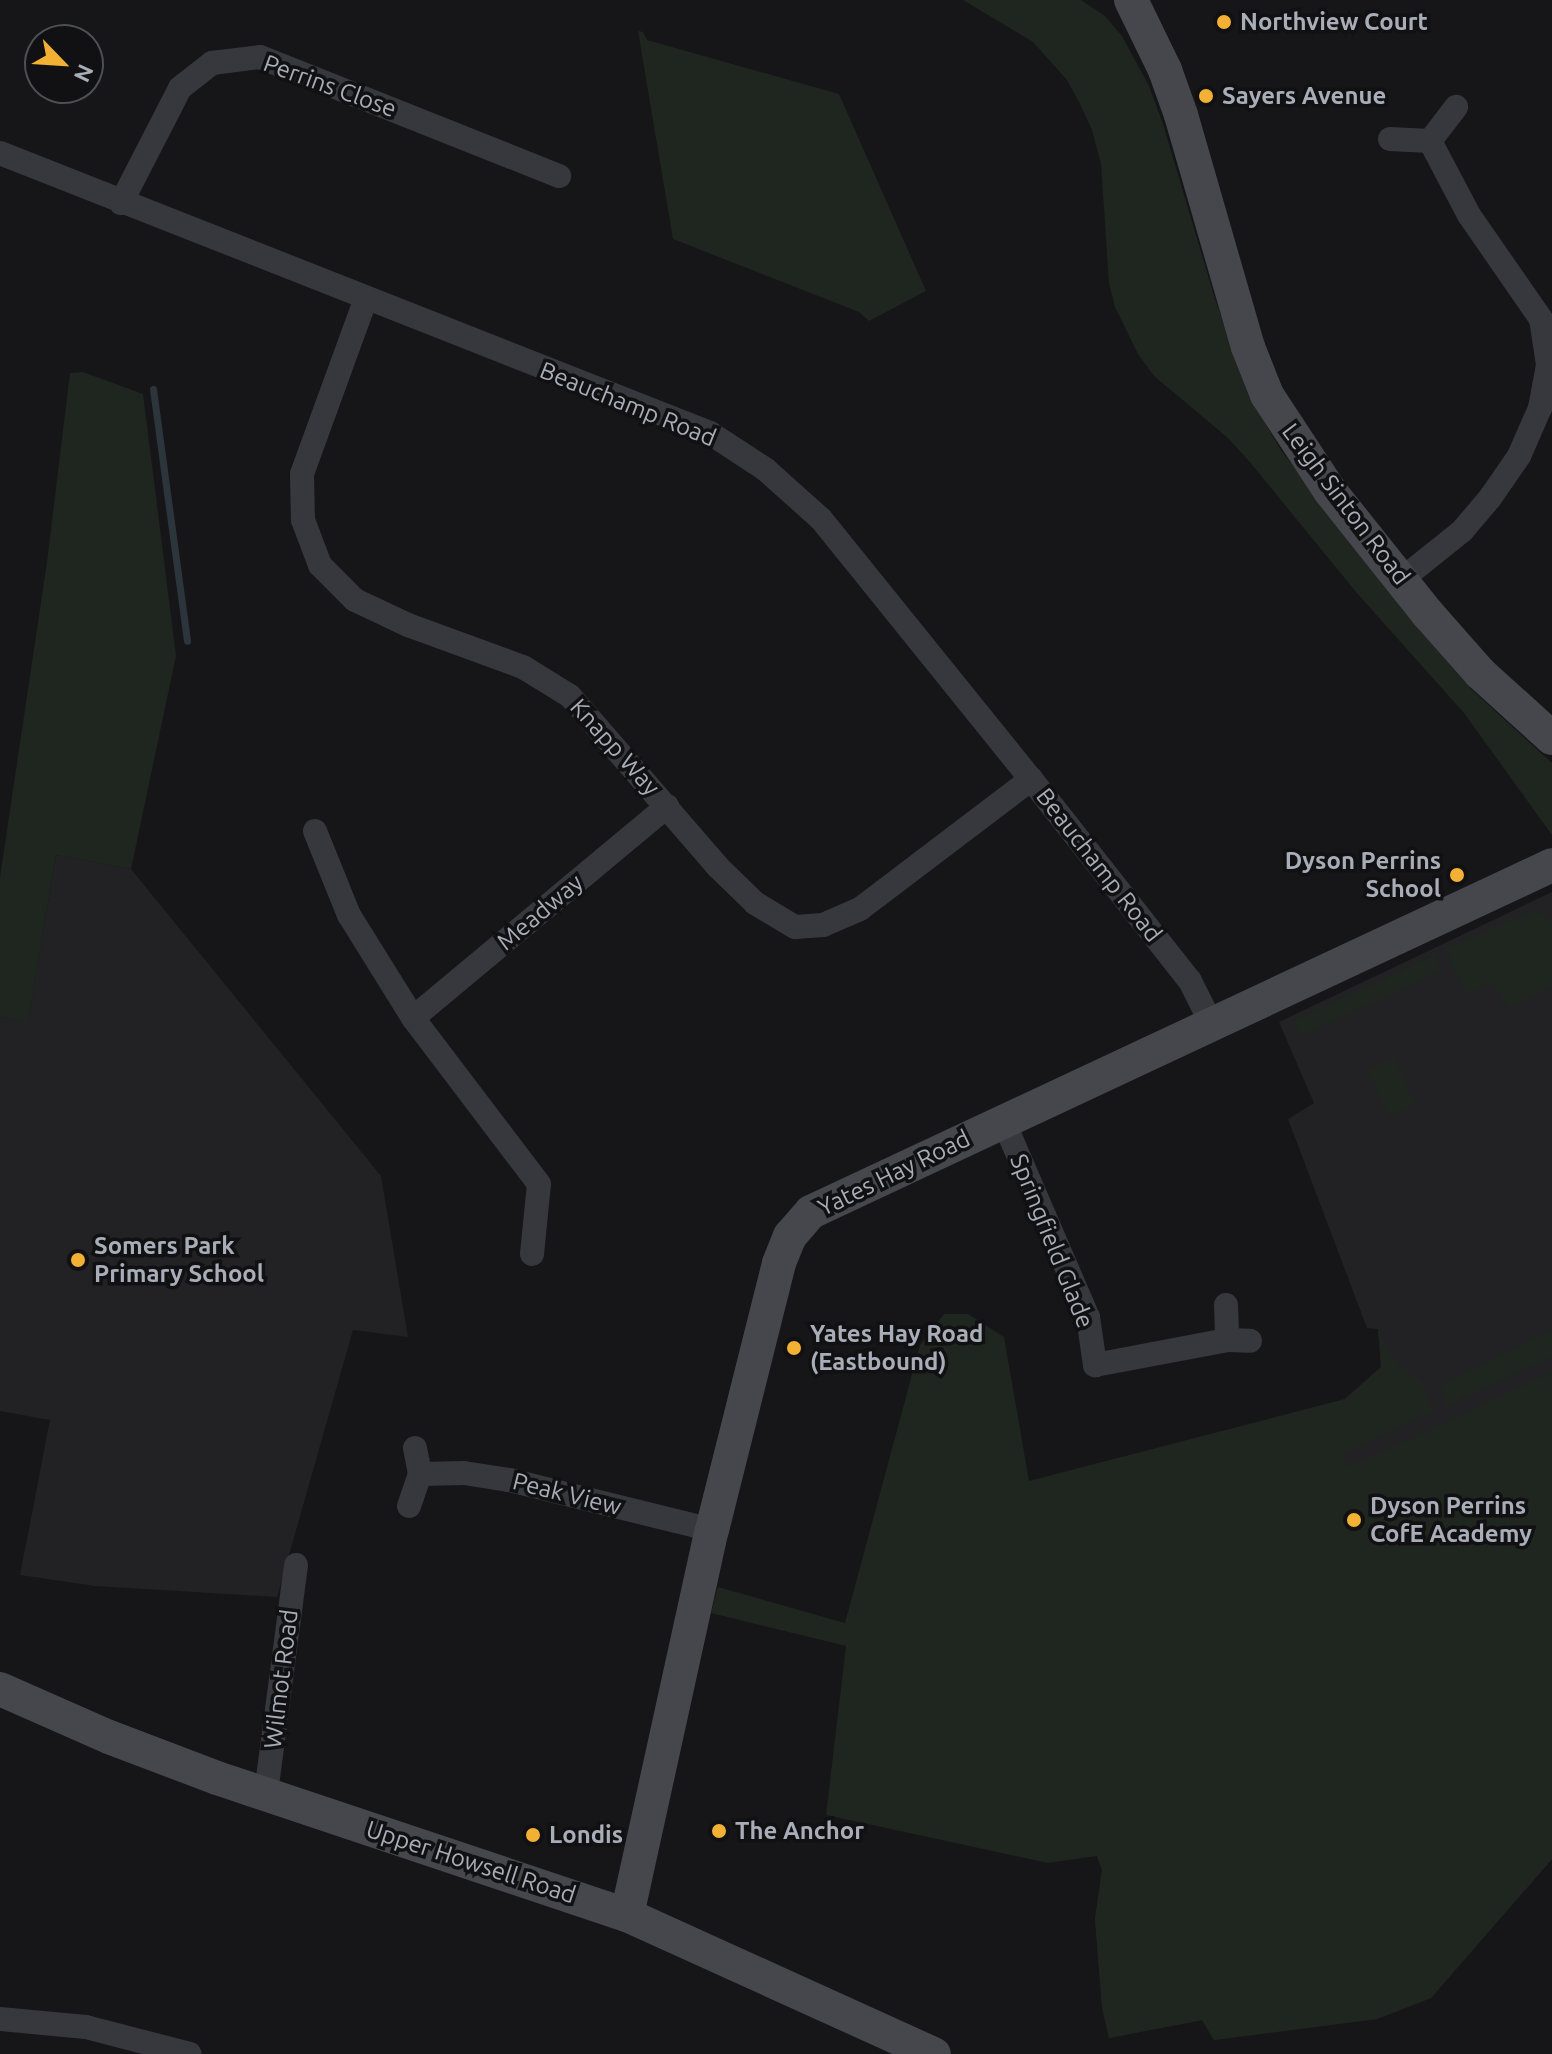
<!DOCTYPE html>
<html>
<head>
<meta charset="utf-8">
<style>
	body { margin:0 }
	#map { position:relative; width:1552px; height:2054px; overflow:hidden; background:#161618; font-family:Ubuntu,sans-serif }
	div>[style] { position:absolute }
	.built>* { inset:0; background:#222225 }
	.green>* { inset:0; background:#1e261f; transform-origin:0 0 }
	.stream>* { height:7px; margin:-3.5px; padding:0 3.5px; transform-origin:3.5px; border-radius:3.5px; background:#2c353c }
	.street>* { height:24px; margin:-12px; padding:0 12px; transform-origin:12px; border-radius:12px; background:#37383d }
	.secondary>* { height:34px; margin:-17px; padding:0 17px; transform-origin:17px; border-radius:17px; background:#45474d }
	.dots>* { width:22px; height:22px; translate:-50% -50%; box-sizing:border-box; border:4px solid #111113; border-radius:50% }
	span { translate:-50% -50%; white-space:nowrap; text-align:center; line-height:1.15; -webkit-text-stroke:7px #111113; paint-order:stroke }
	.poi-label { font-size:24px; color:#a8adb8; font-weight:700 }
	.left { translate:0 -50%; text-align:left }
	.right { translate:-100% -50%; text-align:right }
	.street-label { font-size:24px; color:#a8adb8 }
	.north { position:absolute; left:24px; top:24px; width:80px; height:80px; box-sizing:border-box; background:#111113; border:2px solid #4d4f55; border-radius:50%; rotate:115deg; font-size:22px; font-weight:700; line-height:32px; text-align:center; color:#a8adb8 }
	.north::after { content:''; display:block; margin:auto; width:28px; height:36px; background:#f2b134; clip-path:polygon(50% 0,100% 100%,50% 72%,0 100%) }
</style>
</head>
<body>
<div id="map">
	<div class="built">
		<div style="clip-path:polygon(56px 855px,131px 869px,381px 1176px,408px 1337px,353px 1330px,277px 1597px,95px 1586px,20px 1575px,50px 1420px,0 1411px,0 1017px,28px 1021px)"></div>
		<div style="clip-path:polygon(1552px 892px,1552px 1859px,1431px 1998px,1377px 2019px,1214px 2040px,1202px 2020px,1109px 2038px,1102px 2007px,1095px 1919px,1102px 1870px,1097px 1856px,1168px 1447px,1345px 1399px,1381px 1367px,1378px 1329px,1367px 1328px,1288px 1119px,1314px 1103px,1279px 1022px)"></div>
	</div>
	<div class="green">
		<div style="clip-path:polygon(963px 0,1081px 0,1105px 16px,1122px 36px,1149px 86px,1163px 124px,1215px 299px,1248px 393px,1280px 449px,1405px 613px,1470px 688px,1552px 763px,1552px 835px,1464px 713px,1356px 592px,1249px 461px,1228px 438px,1154px 376px,1138px 354px,1115px 307px,1109px 283px,1101px 164px,1092px 130px,1080px 104px,1067px 80px,1033px 42px)"></div>
		<div style="clip-path:polygon(638px 31px,643px 32px,647px 40px,839px 94px,926px 291px,869px 321px,859px 312px,673px 239px)"></div>
		<div style="clip-path:polygon(83px 372px,143px 394px,176px 656px,131px 869px,56px 855px,28px 1022px,0 1017px,0 877px,47px 562px,70px 373px)"></div>
		<div style="clip-path:polygon(1535px 910px,1552px 920px,1552px 987px,1508px 1007px,1492px 983px,1466px 994px,1445px 949px)"></div>
		<div style="left:1435px;top:955px;width:17px;height:156px;rotate:65deg"></div>
		<div style="left:1394px;top:1058px;width:51px;height:29px;rotate:65deg"></div>
		<div style="clip-path:polygon(944px 1314px,968px 1314px,1004px 1337px,1029px 1481px,1345px 1399px,1381px 1367px,1378px 1329px,1393px 1358px,1423px 1384px,1433px 1411px,1343px 1454px,1348px 1468px,1552px 1372px,1552px 1859px,1431px 1998px,1377px 2019px,1214px 2040px,1202px 2020px,1109px 2038px,1102px 2007px,1095px 1919px,1102px 1870px,1097px 1856px,1048px 1863px,826px 1815px,846px 1646px,711px 1613px,718px 1587px,845px 1623px,920px 1345px)"></div>
		<div style="clip-path:polygon(1552px 1330px,1552px 1357px,1446px 1406px,1440px 1386px)"></div>
	</div>
	<div class="stream">
		<div style="left:153px;top:389px;width:254px;rotate:82.3deg"></div>
	</div>
	<div class="street">
		<div style="left:1390px;top:139px;width:40px;rotate:2.9deg"></div>
		<div style="left:1430px;top:141px;width:84px;rotate:62.2deg"></div>
		<div style="left:1469px;top:215px;width:126px;rotate:55.3deg"></div>
		<div style="left:1541px;top:319px;width:47px;rotate:81.3deg"></div>
		<div style="left:1548px;top:365px;width:44px;rotate:100.5deg"></div>
		<div style="left:1540px;top:408px;width:52px;rotate:113.6deg"></div>
		<div style="left:1519px;top:456px;width:51px;rotate:124.6deg"></div>
		<div style="left:1490px;top:498px;width:43px;rotate:130.3deg"></div>
		<div style="left:1462px;top:531px;width:77px;rotate:141.3deg"></div>
		<div style="left:1430px;top:141px;width:43px;rotate:-52.6deg"></div>
		<div style="left:0;top:153px;width:763px;rotate:21.52deg"></div>
		<div style="left:710px;top:433px;width:66px;rotate:33.2deg"></div>
		<div style="left:765px;top:469px;width:75px;rotate:41.8deg"></div>
		<div style="left:821px;top:519px;width:334px;rotate:51.1deg"></div>
		<div style="left:1031px;top:779px;width:257px;rotate:51.8deg"></div>
		<div style="left:1190px;top:981px;width:49px;rotate:63.4deg"></div>
		<div style="left:121px;top:203px;width:129px;rotate:-62.8deg"></div>
		<div style="left:180px;top:88px;width:41px;rotate:-38deg"></div>
		<div style="left:212px;top:63px;width:48px;rotate:-7.1deg"></div>
		<div style="left:260px;top:57px;width:322px;rotate:21.7deg"></div>
		<div style="left:366px;top:298px;width:187px;rotate:110deg"></div>
		<div style="left:302px;top:474px;width:46px;rotate:88.8deg"></div>
		<div style="left:303px;top:520px;width:48px;rotate:69.3deg"></div>
		<div style="left:320px;top:565px;width:49px;rotate:45deg"></div>
		<div style="left:355px;top:600px;width:59px;rotate:25.3deg"></div>
		<div style="left:408px;top:625px;width:122px;rotate:20.1deg"></div>
		<div style="left:523px;top:667px;width:55px;rotate:31.7deg"></div>
		<div style="left:570px;top:696px;width:226px;rotate:49.1deg"></div>
		<div style="left:718px;top:867px;width:52px;rotate:44.2deg"></div>
		<div style="left:755px;top:903px;width:47px;rotate:31deg"></div>
		<div style="left:795px;top:927px;width:28px;rotate:-4deg"></div>
		<div style="left:823px;top:925px;width:40px;rotate:-23.4deg"></div>
		<div style="left:860px;top:909px;width:215px;rotate:-37.2deg"></div>
		<div style="left:315px;top:831px;width:91px;rotate:68deg"></div>
		<div style="left:349px;top:915px;width:121px;rotate:58.1deg"></div>
		<div style="left:1003px;top:1120px;width:215px;rotate:66.7deg"></div>
		<div style="left:1088px;top:1317px;width:49px;rotate:81.7deg"></div>
		<div style="left:1095px;top:1365px;width:134px;rotate:-10.7deg"></div>
		<div style="left:1227px;top:1340px;width:23px;rotate:2deg"></div>
		<div style="left:532px;top:1254px;width:70px;rotate:-84.3deg"></div>
		<div style="left:539px;top:1184px;width:208px;rotate:-127.2deg"></div>
		<div style="left:413px;top:1018px;width:331px;rotate:-39.8deg"></div>
		<div style="left:1226px;top:1305px;width:35px;rotate:88deg"></div>
		<div style="left:415px;top:1448px;width:26px;rotate:79deg"></div>
		<div style="left:409px;top:1506px;width:34px;rotate:-71deg"></div>
		<div style="left:420px;top:1474px;width:44px;rotate:-1.3deg"></div>
		<div style="left:464px;top:1473px;width:46px;rotate:8.8deg"></div>
		<div style="left:509px;top:1480px;width:209px;rotate:13.8deg"></div>
		<div style="left:266px;top:1793px;width:230px;rotate:-82.5deg"></div>
		<div style="left:0;top:2019px;width:86px;rotate:5.3deg"></div>
		<div style="left:86px;top:2027px;width:107px;rotate:14.6deg"></div>
	</div>
	<div class="secondary">
		<div style="left:1131px;top:0;width:78px;rotate:64.1deg"></div>
		<div style="left:1165px;top:70px;width:48px;rotate:70.4deg"></div>
		<div style="left:1181px;top:115px;width:241px;rotate:73.9deg"></div>
		<div style="left:1248px;top:347px;width:52px;rotate:68.4deg"></div>
		<div style="left:1267px;top:395px;width:115px;rotate:56.7deg"></div>
		<div style="left:1330px;top:491px;width:157px;rotate:51.5deg"></div>
		<div style="left:1428px;top:614px;width:79px;rotate:48.6deg"></div>
		<div style="left:1480px;top:673px;width:97px;rotate:42.1deg"></div>
		<div style="left:0;top:1689px;width:119px;rotate:23.8deg"></div>
		<div style="left:109px;top:1737px;width:116px;rotate:20.8deg"></div>
		<div style="left:217px;top:1778px;width:432px;rotate:18.5deg"></div>
		<div style="left:627px;top:1915px;width:337px;rotate:24.4deg"></div>
		<div style="left:627px;top:1915px;width:394px;rotate:-77.6deg"></div>
		<div style="left:712px;top:1530px;width:275px;rotate:-75.9deg"></div>
		<div style="left:779px;top:1263px;width:29px;rotate:-68deg"></div>
		<div style="left:790px;top:1236px;width:32px;rotate:-49deg"></div>
		<div style="left:811px;top:1212px;width:818px;rotate:-25.09deg"></div>
	</div>
	<div class="dots">
		<div style="left:1224px;top:22px;background:#f2b134"></div>
		<div style="left:1206px;top:96px;background:#f2b134"></div>
		<div style="left:1457px;top:875px;background:#f2b134"></div>
		<div style="left:78px;top:1260px;background:#f2b134"></div>
		<div style="left:794px;top:1348px;background:#f2b134"></div>
		<div style="left:1354px;top:1520px;background:#f2b134"></div>
		<div style="left:719px;top:1831px;background:#f2b134"></div>
		<div style="left:533px;top:1835px;background:#f2b134"></div>
	</div>
	<div class="poi-label">
		<span class="left" style="left:1240px;top:22px">Northview Court</span>
		<span class="left" style="left:1222px;top:96px">Sayers Avenue</span>
		<span class="right" style="left:1441px;top:875px">Dyson Perrins<br>School</span>
		<span class="left" style="left:94px;top:1260px">Somers Park<br>Primary School</span>
		<span class="left" style="left:810px;top:1348px">Yates Hay Road<br>(Eastbound)</span>
		<span class="left" style="left:1370px;top:1520px">Dyson Perrins<br>CofE Academy</span>
		<span class="left" style="left:735px;top:1831px">The Anchor</span>
		<span class="left" style="left:549px;top:1835px">Londis</span>
	</div>
	<div class="street-label">
		<span style="left:330px;top:86px;rotate:20deg">Perrins Close</span>
		<span style="left:628px;top:404px;rotate:22deg">Beauchamp Road</span>
		<span style="left:1346px;top:504px;rotate:53deg">Leigh Sinton Road</span>
		<span style="left:615px;top:747px;rotate:48deg">Knapp Way</span>
		<span style="left:1099px;top:865px;rotate:52deg">Beauchamp Road</span>
		<span style="left:540px;top:912px;rotate:-40deg">Meadway</span>
		<span style="left:894px;top:1173px;rotate:-26deg">Yates Hay Road</span>
		<span style="left:1052px;top:1241px;rotate:68deg">Springfield Glade</span>
		<span style="left:567px;top:1494px;rotate:14deg">Peak View</span>
		<span style="left:281px;top:1679px;rotate:-83deg">Wilmot Road</span>
		<span style="left:471px;top:1862px;rotate:18deg">Upper Howsell Road</span>
	</div>
	<div class="north">N</div>
</div>
</body>
</html>
